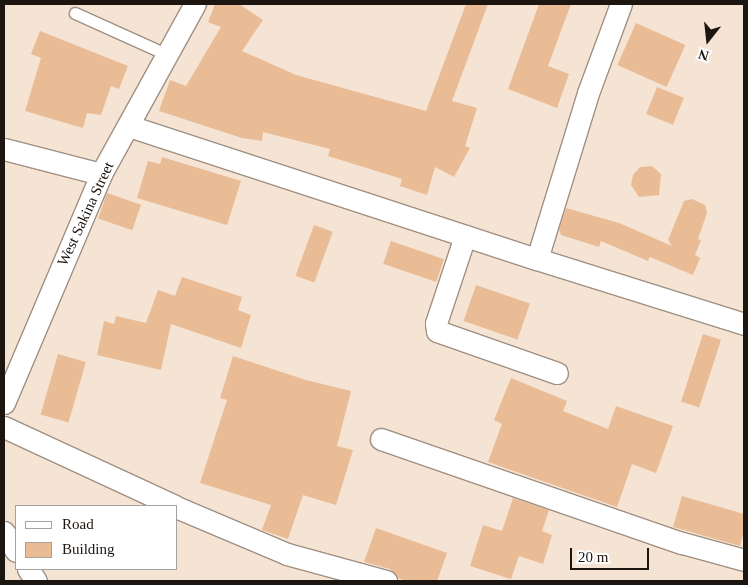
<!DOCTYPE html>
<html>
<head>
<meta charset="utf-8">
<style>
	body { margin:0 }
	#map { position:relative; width:748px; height:585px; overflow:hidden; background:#f5e3d4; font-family:Georgia,serif }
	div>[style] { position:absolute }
	.building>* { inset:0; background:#e9bc96; transform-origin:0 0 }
	.roads { filter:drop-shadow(1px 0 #a09082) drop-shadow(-1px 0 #a09082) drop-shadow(0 1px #a09082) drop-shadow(0 -1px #a09082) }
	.lane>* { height:11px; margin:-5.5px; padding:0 5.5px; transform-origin:5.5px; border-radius:5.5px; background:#fff }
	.street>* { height:21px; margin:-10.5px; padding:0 10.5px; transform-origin:10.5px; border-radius:10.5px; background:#fff }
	span { translate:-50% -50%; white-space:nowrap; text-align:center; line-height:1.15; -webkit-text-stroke:4px #fff; paint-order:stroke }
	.street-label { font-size:15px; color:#1c1510 }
	.frame { position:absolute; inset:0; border:5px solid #1c1510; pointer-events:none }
	.legend { position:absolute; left:15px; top:505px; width:162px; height:65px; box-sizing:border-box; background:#fff; border:1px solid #a4a19f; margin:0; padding:6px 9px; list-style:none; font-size:15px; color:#1c1510 }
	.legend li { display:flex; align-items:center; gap:10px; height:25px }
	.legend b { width:25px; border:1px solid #a4a19f }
	.north { position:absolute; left:683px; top:15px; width:50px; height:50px; -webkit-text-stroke:4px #fff; paint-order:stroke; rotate:196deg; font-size:14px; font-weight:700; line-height:20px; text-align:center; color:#1c1510 }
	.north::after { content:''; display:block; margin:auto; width:18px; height:22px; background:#1c1510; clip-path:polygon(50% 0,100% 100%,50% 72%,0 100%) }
	.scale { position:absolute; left:570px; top:548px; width:79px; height:22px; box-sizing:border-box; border:2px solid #1c1510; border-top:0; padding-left:6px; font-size:15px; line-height:18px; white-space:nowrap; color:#1c1510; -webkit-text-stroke:4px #fff; paint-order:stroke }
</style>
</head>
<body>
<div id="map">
	<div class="building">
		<div style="clip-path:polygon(215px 4px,239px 4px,263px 20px,242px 51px,296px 75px,426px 111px,466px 4px,488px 4px,452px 101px,477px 108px,465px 146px,470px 148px,454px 177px,435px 167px,427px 195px,400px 186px,402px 179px,328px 156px,330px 149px,263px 132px,262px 141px,242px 138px,159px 111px,170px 80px,186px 86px,221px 27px,208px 22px)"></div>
		<div style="clip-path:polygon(539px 4px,571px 4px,548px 66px,569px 74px,557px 108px,508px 89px)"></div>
		<div style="left:636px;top:23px;width:54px;height:46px;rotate:24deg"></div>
		<div style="clip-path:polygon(40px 31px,128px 66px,119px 89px,111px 86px,101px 115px,87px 113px,83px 128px,25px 111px,41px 58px,31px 54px)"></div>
		<div style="left:657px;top:87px;width:29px;height:29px;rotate:22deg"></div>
		<div style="clip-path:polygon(162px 157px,241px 181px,227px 225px,137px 198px,148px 161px,160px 164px)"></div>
		<div style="clip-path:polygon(652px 166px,661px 174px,659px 195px,639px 197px,631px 185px,633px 175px,640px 167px)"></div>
		<div style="left:107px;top:193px;width:36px;height:27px;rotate:19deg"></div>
		<div style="clip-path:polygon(692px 199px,705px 205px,707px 213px,698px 239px,701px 240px,695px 255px,700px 258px,693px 275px,650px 257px,648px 261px,601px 241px,599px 247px,561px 235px,559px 229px,566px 208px,619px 223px,672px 246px,668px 240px,684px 201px)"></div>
		<div style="left:314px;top:225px;width:20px;height:54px;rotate:20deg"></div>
		<div style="left:391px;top:241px;width:56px;height:24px;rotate:19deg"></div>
		<div style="clip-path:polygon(182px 277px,242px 297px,238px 310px,251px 315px,241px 348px,171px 324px,161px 370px,97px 355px,104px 321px,114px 324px,116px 316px,146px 323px,158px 290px,175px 296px)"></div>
		<div style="left:476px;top:285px;width:57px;height:38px;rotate:19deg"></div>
		<div style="left:703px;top:334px;width:19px;height:71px;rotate:18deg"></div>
		<div style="left:58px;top:354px;width:29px;height:63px;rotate:16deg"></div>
		<div style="clip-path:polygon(233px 356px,306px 380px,351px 391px,337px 446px,353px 450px,336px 505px,303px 495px,288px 539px,262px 530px,271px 505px,200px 483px,227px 400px,220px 398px)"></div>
		<div style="clip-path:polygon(511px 378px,567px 401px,563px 411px,608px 429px,616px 406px,673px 426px,656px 473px,632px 464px,617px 507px,488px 462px,502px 424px,494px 420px)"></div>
		<div style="clip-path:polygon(682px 496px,744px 514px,744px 530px,740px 546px,673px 527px)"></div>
		<div style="clip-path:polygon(513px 498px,549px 510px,542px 531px,552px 535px,543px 564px,519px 556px,511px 579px,470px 566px,483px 525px,502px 531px)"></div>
		<div style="clip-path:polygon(376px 528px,447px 553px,437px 581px,406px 581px,398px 578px,390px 569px,364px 562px)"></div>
	</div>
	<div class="roads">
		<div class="lane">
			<div style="left:75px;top:13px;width:102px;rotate:24.3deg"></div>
		</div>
		<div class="street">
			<div style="left:129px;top:126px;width:429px;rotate:18.1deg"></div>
			<div style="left:537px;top:259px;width:217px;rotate:17.4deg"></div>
			<div style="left:4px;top:149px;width:100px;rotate:14.5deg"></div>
			<div style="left:465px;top:236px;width:92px;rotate:108.4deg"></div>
			<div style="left:436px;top:323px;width:8px;rotate:83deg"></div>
			<div style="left:437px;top:331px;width:127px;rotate:19.3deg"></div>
			<div style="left:537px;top:259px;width:174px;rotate:-72.9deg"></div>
			<div style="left:588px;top:93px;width:95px;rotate:-69.7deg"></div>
			<div style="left:4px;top:403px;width:249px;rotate:-67deg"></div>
			<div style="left:101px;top:174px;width:194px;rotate:-61.1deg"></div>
			<div style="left:4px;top:427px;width:188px;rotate:24.8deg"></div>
			<div style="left:381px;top:439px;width:318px;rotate:19.1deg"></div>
			<div style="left:682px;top:543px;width:64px;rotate:15.3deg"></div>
			<div style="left:176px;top:507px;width:121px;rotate:22.9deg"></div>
			<div style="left:287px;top:554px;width:103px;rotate:15.3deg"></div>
			<div style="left:4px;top:532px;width:22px;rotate:58deg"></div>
			<div style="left:28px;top:569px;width:14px;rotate:56deg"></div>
		</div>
	</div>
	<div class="street-label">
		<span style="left:86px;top:214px;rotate:-65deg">West Sakina Street</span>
	</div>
	<div class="frame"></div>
	<ul class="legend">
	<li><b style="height:6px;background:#fff"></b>Road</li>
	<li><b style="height:14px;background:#e9bc96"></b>Building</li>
	</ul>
	<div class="north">N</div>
	<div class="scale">20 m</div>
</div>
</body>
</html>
